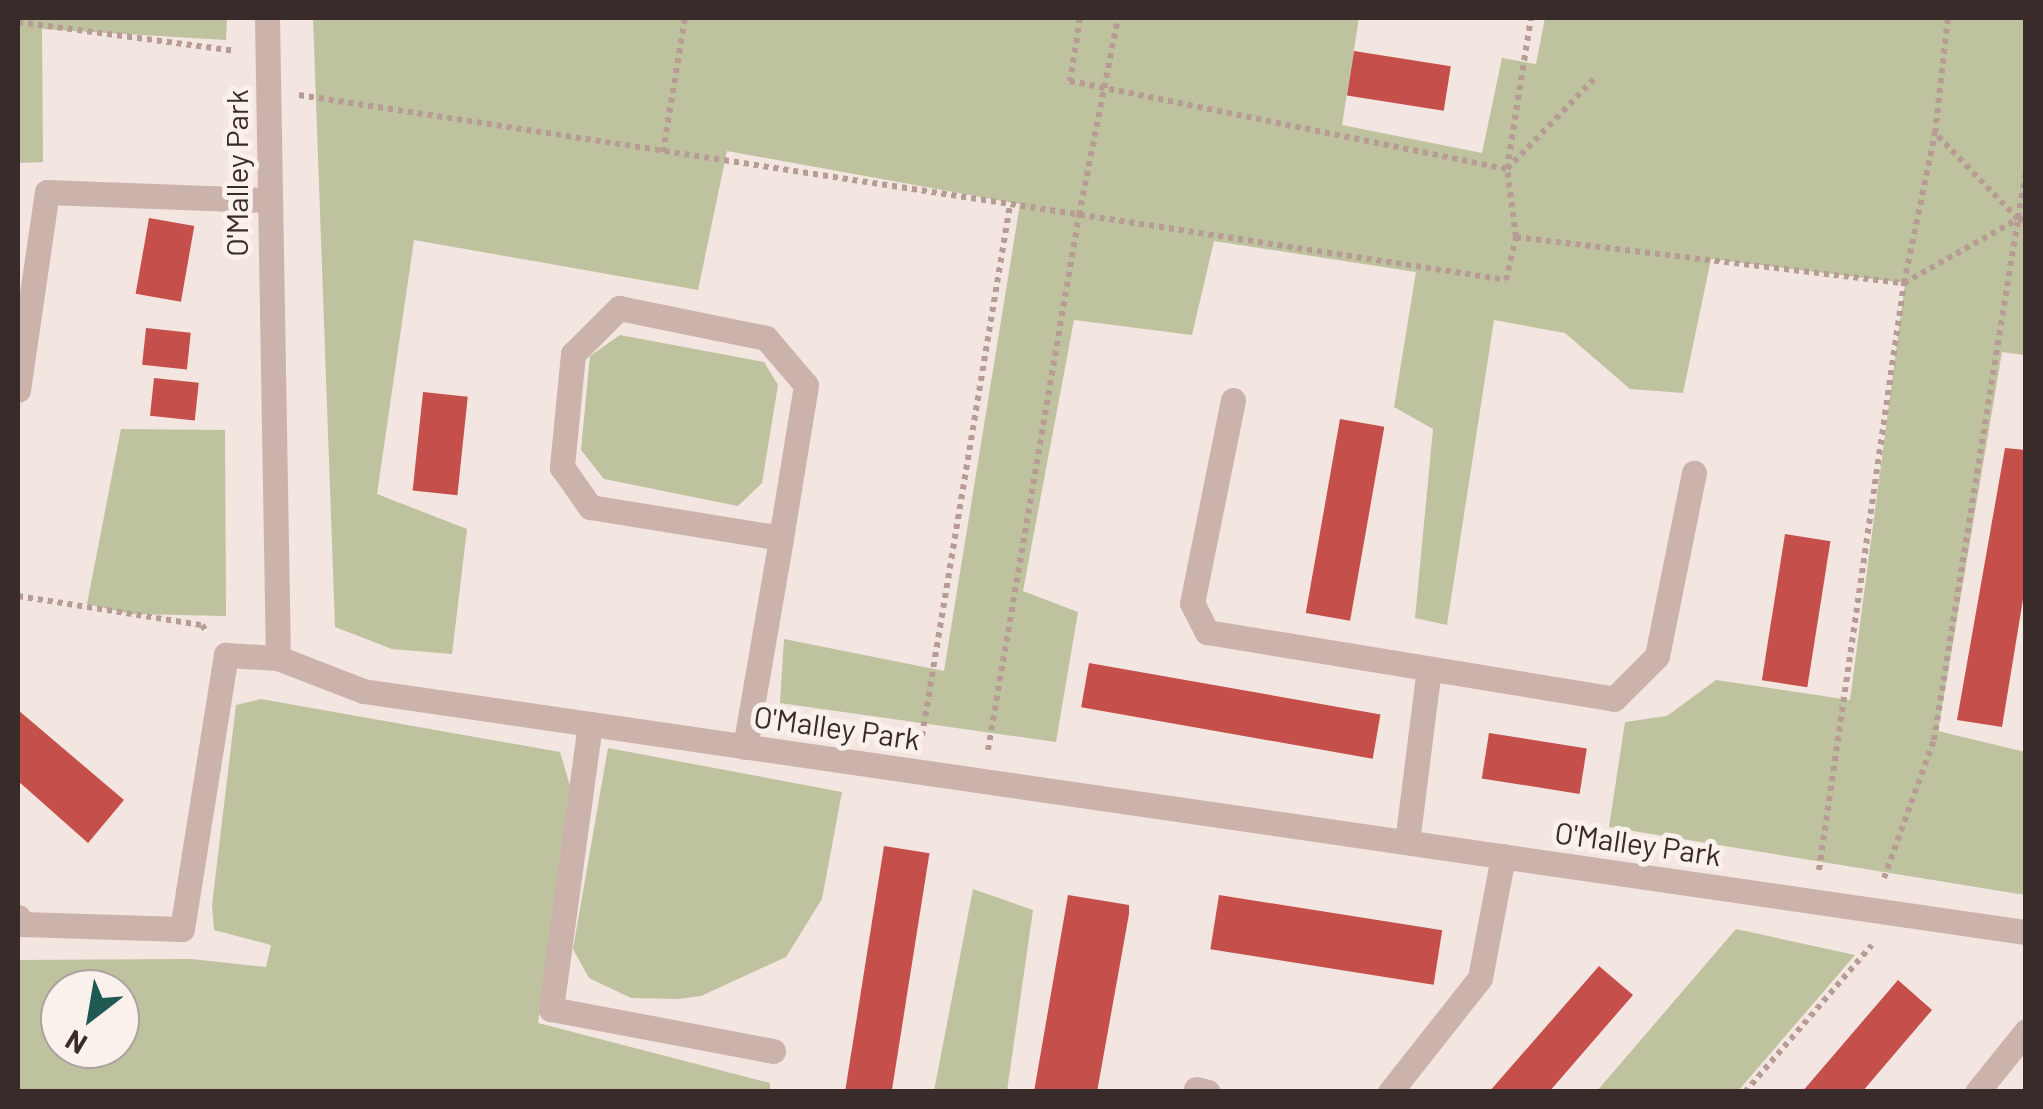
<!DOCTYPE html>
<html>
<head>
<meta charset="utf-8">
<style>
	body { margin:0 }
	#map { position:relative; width:2043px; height:1109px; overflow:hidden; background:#f3e5df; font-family:Barlow,sans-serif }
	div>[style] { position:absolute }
	.green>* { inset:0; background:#bec29f }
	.building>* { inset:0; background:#c54f4b; transform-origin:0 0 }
	.path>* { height:6px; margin-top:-3px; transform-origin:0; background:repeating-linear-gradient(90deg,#b79c95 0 5px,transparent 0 10px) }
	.minor>* { height:25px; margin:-12.5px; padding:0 12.5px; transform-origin:12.5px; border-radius:12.5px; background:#cbb3ab }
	span { translate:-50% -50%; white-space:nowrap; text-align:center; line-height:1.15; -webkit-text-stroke:10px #faf0ec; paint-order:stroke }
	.street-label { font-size:30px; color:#392b2a }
	.frame { position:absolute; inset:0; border:20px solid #392b2a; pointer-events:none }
	.north { position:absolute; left:40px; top:969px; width:100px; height:100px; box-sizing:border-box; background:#faf0ec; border:2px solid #ada19e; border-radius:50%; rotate:211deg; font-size:28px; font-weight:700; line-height:40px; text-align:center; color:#392b2a }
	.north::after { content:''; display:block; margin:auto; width:35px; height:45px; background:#1f5a52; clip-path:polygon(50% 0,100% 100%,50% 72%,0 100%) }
</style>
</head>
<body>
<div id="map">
	<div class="green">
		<div style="clip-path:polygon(18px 18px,227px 18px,226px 40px,42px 29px,43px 162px,18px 163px)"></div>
		<div style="clip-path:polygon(313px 18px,1359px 18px,1342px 125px,1482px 153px,1502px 58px,1536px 64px,1545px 18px,2025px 18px,2025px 355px,2002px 352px,1938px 731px,2025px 752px,2025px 895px,1609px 827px,1625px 722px,1667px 716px,1716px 680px,1850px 700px,1905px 283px,1711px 259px,1683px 393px,1630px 389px,1565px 333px,1494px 320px,1447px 625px,1415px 618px,1433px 429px,1394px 407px,1416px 272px,1214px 241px,1192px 335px,1074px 320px,1023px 591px,1078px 612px,1056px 742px,780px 703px,784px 639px,944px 671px,1020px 204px,727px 151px,698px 290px,414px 240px,377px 494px,467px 529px,452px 654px,392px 649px,335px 627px)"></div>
		<div style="clip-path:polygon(620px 335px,764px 362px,778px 385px,762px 483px,738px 506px,604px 479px,581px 450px,590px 356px)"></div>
		<div style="clip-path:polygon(121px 429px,225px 430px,226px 616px,131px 614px,87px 604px)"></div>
		<div style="clip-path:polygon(evenodd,261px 699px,560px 752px,570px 786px,538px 1023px,770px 1083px,770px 1091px,18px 1091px,18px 960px,191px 959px,266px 967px,271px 945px,214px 930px,212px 905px,236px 705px,261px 699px,60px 989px,120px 989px,120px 1049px,60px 1049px,60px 989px)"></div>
		<div style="clip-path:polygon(608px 748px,842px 792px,822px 899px,786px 957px,701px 996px,678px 999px,631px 998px,589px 978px,573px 949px)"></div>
		<div style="clip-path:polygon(973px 889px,1033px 910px,1007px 1091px,934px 1091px)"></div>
		<div style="clip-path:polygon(1736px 929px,1855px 955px,1738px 1091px,1597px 1091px)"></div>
	</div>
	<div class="building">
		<div style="left:1354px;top:51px;width:98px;height:45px;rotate:9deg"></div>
		<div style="left:149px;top:218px;width:46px;height:77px;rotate:10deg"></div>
		<div style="left:146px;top:328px;width:45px;height:37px;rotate:6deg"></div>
		<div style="left:154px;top:378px;width:45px;height:38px;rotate:6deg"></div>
		<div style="left:423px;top:392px;width:45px;height:99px;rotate:6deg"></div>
		<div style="left:1340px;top:419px;width:45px;height:197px;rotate:10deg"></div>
		<div style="clip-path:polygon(2005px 448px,2026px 450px,2026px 581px,2002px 727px,1957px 720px)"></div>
		<div style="left:1785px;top:534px;width:46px;height:148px;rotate:9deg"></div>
		<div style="left:1089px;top:663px;width:296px;height:45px;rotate:10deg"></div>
		<div style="clip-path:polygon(18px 710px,124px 800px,88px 843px,18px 781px)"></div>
		<div style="left:1489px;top:733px;width:99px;height:46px;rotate:9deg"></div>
		<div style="left:884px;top:846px;width:46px;height:249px;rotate:9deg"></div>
		<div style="clip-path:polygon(1068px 895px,1129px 905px,1129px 914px,1097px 1092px,1034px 1092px)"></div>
		<div style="left:1219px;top:895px;width:226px;height:55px;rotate:9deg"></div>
		<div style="clip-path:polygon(1599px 966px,1633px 995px,1549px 1092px,1489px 1092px)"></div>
		<div style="clip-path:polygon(1898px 980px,1932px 1010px,1862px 1092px,1802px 1092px)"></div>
	</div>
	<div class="path">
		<div style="left:1080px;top:18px;width:64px;rotate:99deg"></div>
		<div style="left:1070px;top:81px;width:446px;rotate:11.4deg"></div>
		<div style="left:1507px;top:169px;width:125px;rotate:-46deg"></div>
		<div style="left:18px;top:22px;width:218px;rotate:7.6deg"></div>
		<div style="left:299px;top:95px;width:1221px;rotate:8.71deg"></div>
		<div style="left:1506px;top:280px;width:44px;rotate:-76.9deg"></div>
		<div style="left:1516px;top:237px;width:391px;rotate:6.8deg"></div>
		<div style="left:1904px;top:283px;width:131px;rotate:-29.3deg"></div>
		<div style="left:2018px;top:219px;width:8px;rotate:7deg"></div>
		<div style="left:663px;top:152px;width:136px;rotate:-80.7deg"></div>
		<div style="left:2018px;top:218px;width:48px;rotate:-80.3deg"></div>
		<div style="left:1516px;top:237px;width:69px;rotate:-97.5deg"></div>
		<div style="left:1507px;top:169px;width:153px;rotate:-81deg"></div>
		<div style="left:18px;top:596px;width:186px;rotate:9deg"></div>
		<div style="left:202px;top:625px;width:7px;rotate:56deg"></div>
		<div style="left:922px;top:736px;width:538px;rotate:-80.59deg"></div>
		<div style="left:988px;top:750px;width:543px;rotate:-80.35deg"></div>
		<div style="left:1079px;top:215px;width:201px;rotate:-78.8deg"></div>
		<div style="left:1819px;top:870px;width:593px;rotate:-81.76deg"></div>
		<div style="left:1904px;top:283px;width:153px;rotate:-78.3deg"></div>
		<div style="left:1935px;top:133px;width:116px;rotate:-83.6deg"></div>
		<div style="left:1884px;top:878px;width:147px;rotate:-70.1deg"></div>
		<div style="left:1934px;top:740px;width:528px;rotate:-80.84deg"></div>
		<div style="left:2018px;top:219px;width:118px;rotate:-134deg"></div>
		<div style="left:1745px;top:1092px;width:194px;rotate:-49.2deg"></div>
	</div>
	<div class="minor">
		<div style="left:267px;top:18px;width:640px;rotate:89.02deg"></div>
		<div style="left:278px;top:658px;width:91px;rotate:21.2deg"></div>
		<div style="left:363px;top:691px;width:1680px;rotate:8.25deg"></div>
		<div style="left:18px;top:390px;width:200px;rotate:-81.7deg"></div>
		<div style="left:47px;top:192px;width:220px;rotate:2.1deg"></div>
		<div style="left:1233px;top:400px;width:207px;rotate:101.4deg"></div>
		<div style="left:1192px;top:603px;width:33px;rotate:63deg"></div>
		<div style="left:1207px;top:632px;width:412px;rotate:9.3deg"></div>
		<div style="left:1614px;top:699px;width:61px;rotate:-45deg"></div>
		<div style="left:1657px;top:656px;width:187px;rotate:-78.6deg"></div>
		<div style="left:590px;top:724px;width:288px;rotate:97.8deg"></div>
		<div style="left:551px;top:1009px;width:226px;rotate:10.7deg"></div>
		<div style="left:745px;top:747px;width:212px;rotate:-80.2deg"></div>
		<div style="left:781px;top:538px;width:155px;rotate:-80.7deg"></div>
		<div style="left:806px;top:385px;width:62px;rotate:-130.4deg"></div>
		<div style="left:766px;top:338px;width:150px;rotate:-168.5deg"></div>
		<div style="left:619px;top:308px;width:65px;rotate:135deg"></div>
		<div style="left:573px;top:354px;width:114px;rotate:95.6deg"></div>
		<div style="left:562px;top:467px;width:49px;rotate:55deg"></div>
		<div style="left:590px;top:507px;width:193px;rotate:9.2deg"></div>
		<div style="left:1407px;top:842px;width:174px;rotate:-82.8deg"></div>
		<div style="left:18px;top:917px;width:8px;rotate:60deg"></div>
		<div style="left:22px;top:924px;width:160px;rotate:1.8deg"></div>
		<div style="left:182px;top:929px;width:278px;rotate:-80.9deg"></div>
		<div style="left:226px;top:655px;width:52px;rotate:3.3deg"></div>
		<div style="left:1196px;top:1089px;width:12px;rotate:14deg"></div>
		<div style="left:1390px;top:1092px;width:145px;rotate:-51.7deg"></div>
		<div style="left:1480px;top:978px;width:124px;rotate:-79.3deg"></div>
		<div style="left:1977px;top:1092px;width:78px;rotate:-51.2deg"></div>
	</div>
	<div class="street-label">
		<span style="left:236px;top:173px;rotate:-90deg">O'Malley Park</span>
		<span style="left:837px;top:727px;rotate:8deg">O'Malley Park</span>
		<span style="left:1638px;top:843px;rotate:8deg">O'Malley Park</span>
	</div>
	<div class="frame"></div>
	<div class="north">N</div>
</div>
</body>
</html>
